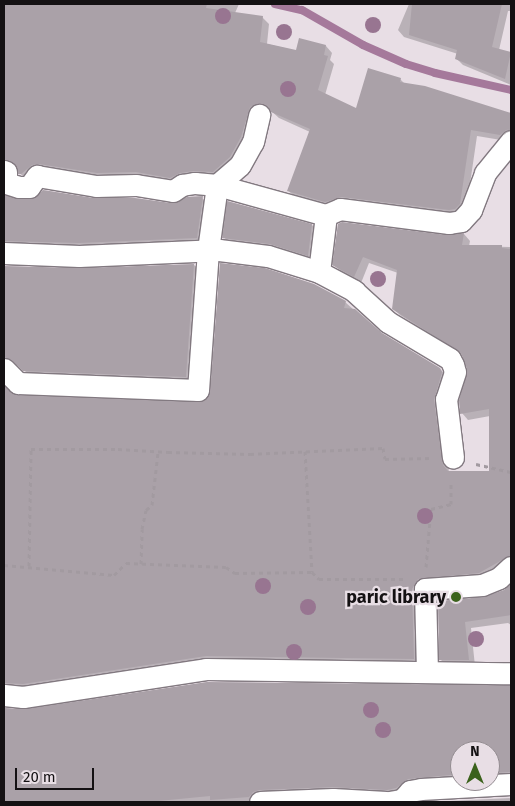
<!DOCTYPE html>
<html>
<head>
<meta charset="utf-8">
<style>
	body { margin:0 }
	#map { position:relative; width:515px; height:806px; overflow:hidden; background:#e8dee5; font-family:"Fira Sans",sans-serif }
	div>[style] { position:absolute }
	.shadow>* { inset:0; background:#0003 }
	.stream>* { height:8px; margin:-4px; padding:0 4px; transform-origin:4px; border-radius:4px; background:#a5799b }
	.building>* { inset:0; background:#aaa1a8 }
	.path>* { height:3px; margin-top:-1.5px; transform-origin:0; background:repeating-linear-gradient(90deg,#a29aa0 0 4px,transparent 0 8px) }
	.roads { filter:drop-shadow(1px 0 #827980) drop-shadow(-1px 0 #827980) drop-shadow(0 1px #827980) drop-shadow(0 -1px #827980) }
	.street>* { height:21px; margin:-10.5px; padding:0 10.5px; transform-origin:10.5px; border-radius:10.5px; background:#fff }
	.trees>* { width:16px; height:16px; margin:-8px; border-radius:50%; background:#987591 }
	.dots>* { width:14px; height:14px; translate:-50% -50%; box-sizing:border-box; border:2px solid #e8dee5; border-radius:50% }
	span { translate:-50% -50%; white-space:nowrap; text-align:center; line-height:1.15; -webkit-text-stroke:4.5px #e8dee5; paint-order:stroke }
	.poi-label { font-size:18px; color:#141113; font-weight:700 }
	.right { translate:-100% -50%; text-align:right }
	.frame { position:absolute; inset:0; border:5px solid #141113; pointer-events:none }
	.north { position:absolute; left:450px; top:741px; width:50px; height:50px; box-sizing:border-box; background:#e8dee5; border:1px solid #938c91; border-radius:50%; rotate:0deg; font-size:14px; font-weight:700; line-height:20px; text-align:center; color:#141113 }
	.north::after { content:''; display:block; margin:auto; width:18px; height:22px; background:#3b621c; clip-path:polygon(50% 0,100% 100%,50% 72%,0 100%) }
	.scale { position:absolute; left:15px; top:768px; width:79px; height:22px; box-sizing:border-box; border:2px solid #141113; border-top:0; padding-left:6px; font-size:15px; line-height:18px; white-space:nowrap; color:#141113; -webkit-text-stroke:4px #e8dee5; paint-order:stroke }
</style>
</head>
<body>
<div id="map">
	<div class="shadow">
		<div style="clip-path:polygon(6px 4px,239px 4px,235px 13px,262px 17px,269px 24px,267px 44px,297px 51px,326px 46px,332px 53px,330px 60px,334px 64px,325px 95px,356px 110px,400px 79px,405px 84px,425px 87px,511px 115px,511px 137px,507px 141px,477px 136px,466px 211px,461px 216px,332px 208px,295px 198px,289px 191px,310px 132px,279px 118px,269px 109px,256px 113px,247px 144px,220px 178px,177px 184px,26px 180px,20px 173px,18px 168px,11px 164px,4px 169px,4px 9px)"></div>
		<div style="clip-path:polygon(409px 4px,511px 4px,511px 11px,508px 11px,499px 50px,511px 54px,511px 85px,463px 65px,456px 58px,458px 54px,404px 37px,398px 30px)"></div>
		<div style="clip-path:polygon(4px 196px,19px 201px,94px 200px,171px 205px,202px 198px,209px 204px,203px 245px,4px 249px)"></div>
		<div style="clip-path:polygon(312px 225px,318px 232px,315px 261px,230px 244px,224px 237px)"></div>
		<div style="clip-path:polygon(339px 225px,447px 237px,464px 234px,470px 241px,469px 246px,511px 247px,511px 564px,499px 574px,424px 585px,420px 665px,4px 692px,4px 386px,10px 394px,17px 397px,204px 403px,345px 302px,381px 334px,440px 369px,447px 376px,440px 408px,449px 472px,490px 472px,490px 416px,468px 420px,462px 413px,468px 369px,463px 356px,400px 315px,394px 309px,398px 273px,369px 263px,361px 283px,341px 271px,334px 265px)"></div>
		<div style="clip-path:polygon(194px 265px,201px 271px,193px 383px,31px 377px,20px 366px,8px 363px,4px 366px,4px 267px,80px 270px)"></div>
		<div style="clip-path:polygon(511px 584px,511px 625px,508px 623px,471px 628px,475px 666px,447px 666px,440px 659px,439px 602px,483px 599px,504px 591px)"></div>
		<div style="clip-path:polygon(207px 683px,511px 687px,511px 778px,490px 779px,490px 751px,460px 751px,460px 781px,402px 794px,256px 802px,4px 802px,4px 708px,22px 711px)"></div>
		<div style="clip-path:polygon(511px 798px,511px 802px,430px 802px)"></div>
	</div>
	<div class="stream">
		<div style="left:275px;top:4px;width:28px;rotate:13deg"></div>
		<div style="left:302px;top:10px;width:70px;rotate:29.8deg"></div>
		<div style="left:363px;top:45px;width:47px;rotate:23.8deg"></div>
		<div style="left:406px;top:64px;width:30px;rotate:17deg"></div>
		<div style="left:435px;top:73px;width:78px;rotate:12.6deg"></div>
	</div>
	<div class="building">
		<div style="clip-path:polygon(4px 4px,207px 4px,206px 8px,263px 16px,260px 42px,296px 50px,299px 38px,326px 45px,324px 55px,328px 56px,318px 90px,356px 108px,368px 68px,401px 78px,400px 82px,425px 86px,511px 113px,511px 129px,506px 130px,500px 135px,471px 130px,460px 204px,455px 209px,449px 210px,342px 197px,325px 202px,287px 191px,310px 129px,271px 112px,268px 106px,261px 103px,250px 107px,241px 137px,230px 157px,213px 172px,193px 171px,180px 173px,170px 178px,136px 172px,97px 173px,39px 164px,32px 165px,21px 174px,18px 174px,16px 165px,4px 159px)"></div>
		<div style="clip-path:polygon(412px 4px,502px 4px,492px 47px,511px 52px,505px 79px,455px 59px,457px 50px,409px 35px)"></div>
		<div style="clip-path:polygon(43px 190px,94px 198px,135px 198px,171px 203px,187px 197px,203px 196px,197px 238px,79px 243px,4px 241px,4px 195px,29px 199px,35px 198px)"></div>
		<div style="clip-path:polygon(227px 201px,312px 224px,308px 256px,270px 244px,222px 238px)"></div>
		<div style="clip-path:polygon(342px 222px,447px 235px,464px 233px,462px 245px,502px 245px,502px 248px,511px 249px,511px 555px,479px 573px,418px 579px,412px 589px,414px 659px,206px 656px,23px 684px,4px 683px,4px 386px,18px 395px,198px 402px,204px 401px,210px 391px,220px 263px,265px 268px,314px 284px,346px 301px,344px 308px,355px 309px,382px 333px,440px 368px,442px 372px,434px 400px,443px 465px,448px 471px,489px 471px,489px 409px,460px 414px,459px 400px,467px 369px,461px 353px,392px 309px,397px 270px,363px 257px,354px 277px,332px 265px,338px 224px)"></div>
		<div style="clip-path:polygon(194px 264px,186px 377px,23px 371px,12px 360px,4px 357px,4px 266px,80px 268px)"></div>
		<div style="clip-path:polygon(511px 584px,511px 615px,465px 622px,469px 660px,439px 660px,438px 601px,483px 597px,504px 590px)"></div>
		<div style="clip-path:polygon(207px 682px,510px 685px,511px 772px,490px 773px,490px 751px,460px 751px,460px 774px,408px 779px,396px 788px,387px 790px,332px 787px,259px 790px,253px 792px,249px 797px,210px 800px,210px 796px,148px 802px,4px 802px,4px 708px,25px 709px)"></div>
	</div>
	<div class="path">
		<div style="left:305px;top:451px;width:121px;rotate:86.7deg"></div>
		<div style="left:476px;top:464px;width:36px;rotate:13deg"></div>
		<div style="left:141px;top:564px;width:35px;rotate:-88deg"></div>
		<div style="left:142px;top:529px;width:19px;rotate:-78deg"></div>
		<div style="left:146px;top:510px;width:8px;rotate:-40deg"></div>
		<div style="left:152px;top:505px;width:53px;rotate:-83.5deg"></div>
		<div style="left:4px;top:565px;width:110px;rotate:5.2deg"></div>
		<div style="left:114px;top:575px;width:17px;rotate:-45deg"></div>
		<div style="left:126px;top:563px;width:100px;rotate:2.3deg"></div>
		<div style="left:226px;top:567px;width:11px;rotate:34deg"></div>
		<div style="left:235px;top:573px;width:77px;rotate:-0.7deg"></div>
		<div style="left:312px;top:572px;width:10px;rotate:45deg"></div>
		<div style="left:319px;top:579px;width:84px"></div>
		<div style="left:29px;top:566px;width:117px;rotate:-89deg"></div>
		<div style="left:31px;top:449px;width:87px"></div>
		<div style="left:118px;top:449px;width:50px;rotate:3.4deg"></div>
		<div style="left:168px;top:452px;width:82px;rotate:1.4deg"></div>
		<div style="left:250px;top:454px;width:133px;rotate:-2.6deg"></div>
		<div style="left:383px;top:448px;width:11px;rotate:80deg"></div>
		<div style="left:385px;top:459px;width:46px;rotate:-1.2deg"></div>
		<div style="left:426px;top:567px;width:58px;rotate:-85.1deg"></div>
		<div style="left:431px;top:509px;width:21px;rotate:-14deg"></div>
		<div style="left:451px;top:504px;width:23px;rotate:-90deg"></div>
	</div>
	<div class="roads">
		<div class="street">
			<div style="left:4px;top:171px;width:2px;rotate:27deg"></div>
			<div style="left:6px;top:172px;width:11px;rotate:90deg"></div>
			<div style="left:6px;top:183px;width:14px;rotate:17deg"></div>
			<div style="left:19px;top:187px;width:10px"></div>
			<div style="left:29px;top:187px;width:14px;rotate:-54deg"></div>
			<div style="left:37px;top:176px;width:60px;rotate:9.6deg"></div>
			<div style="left:96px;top:186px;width:40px;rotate:-1.4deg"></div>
			<div style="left:136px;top:185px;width:37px;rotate:9deg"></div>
			<div style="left:173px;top:191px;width:11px;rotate:-34deg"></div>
			<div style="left:182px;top:185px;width:13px;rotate:-9deg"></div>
			<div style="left:195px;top:183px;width:22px;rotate:5deg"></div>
			<div style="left:217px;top:185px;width:113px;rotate:15.4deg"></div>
			<div style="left:326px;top:215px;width:15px;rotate:-23deg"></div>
			<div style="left:340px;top:209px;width:110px;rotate:7.3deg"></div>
			<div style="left:449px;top:223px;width:12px;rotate:-9deg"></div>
			<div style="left:461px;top:221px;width:15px;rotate:-48deg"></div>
			<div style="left:471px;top:210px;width:40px;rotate:-69deg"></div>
			<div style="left:485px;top:173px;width:41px;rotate:-50.9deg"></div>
			<div style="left:326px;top:215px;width:57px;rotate:97deg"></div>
			<div style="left:319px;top:272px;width:40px;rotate:28deg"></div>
			<div style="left:354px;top:291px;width:46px;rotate:42.4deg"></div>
			<div style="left:388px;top:322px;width:72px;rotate:30.8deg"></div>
			<div style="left:450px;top:359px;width:7px;rotate:63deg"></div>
			<div style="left:453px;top:365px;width:7px;rotate:74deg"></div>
			<div style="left:455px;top:372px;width:28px;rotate:108deg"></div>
			<div style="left:446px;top:399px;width:59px;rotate:83.2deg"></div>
			<div style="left:4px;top:253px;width:75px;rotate:2.3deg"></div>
			<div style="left:79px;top:256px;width:140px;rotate:-2.5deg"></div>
			<div style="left:219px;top:250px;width:49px;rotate:7deg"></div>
			<div style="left:268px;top:256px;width:53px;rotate:17.4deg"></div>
			<div style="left:4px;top:369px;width:20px;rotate:45deg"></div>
			<div style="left:18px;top:383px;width:180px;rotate:2.2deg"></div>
			<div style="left:198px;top:390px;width:140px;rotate:-85.9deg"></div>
			<div style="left:208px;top:250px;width:66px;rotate:-82.1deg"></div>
			<div style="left:217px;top:185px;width:30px;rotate:-41deg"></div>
			<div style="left:240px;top:165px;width:26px;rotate:-61deg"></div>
			<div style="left:253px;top:142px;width:28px;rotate:-77deg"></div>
			<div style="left:427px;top:672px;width:83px;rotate:-91.4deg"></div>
			<div style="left:425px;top:589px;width:57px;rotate:-4deg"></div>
			<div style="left:482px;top:585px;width:18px;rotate:-22deg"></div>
			<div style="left:499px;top:578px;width:16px;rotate:-43deg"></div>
			<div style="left:4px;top:695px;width:19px;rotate:6deg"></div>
			<div style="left:23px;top:697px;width:185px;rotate:-8.7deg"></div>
			<div style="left:206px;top:669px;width:305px;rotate:0.8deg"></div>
			<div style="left:260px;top:802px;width:73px;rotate:-2.4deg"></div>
			<div style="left:333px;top:799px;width:53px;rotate:3.2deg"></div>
			<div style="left:389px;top:802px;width:13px;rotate:-9deg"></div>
			<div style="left:402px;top:800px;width:12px;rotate:-48deg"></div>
			<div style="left:410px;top:791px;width:11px;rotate:-10deg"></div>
			<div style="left:421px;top:789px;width:90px;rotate:-3.2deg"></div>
		</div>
	</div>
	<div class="trees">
		<div style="left:223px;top:16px"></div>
		<div style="left:373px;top:25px"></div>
		<div style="left:284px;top:32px"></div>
		<div style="left:288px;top:89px"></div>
		<div style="left:378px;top:279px"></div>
		<div style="left:425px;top:516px"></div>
		<div style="left:263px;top:586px"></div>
		<div style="left:308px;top:607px"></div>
		<div style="left:476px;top:639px"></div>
		<div style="left:294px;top:652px"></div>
		<div style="left:371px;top:710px"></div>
		<div style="left:383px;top:730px"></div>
	</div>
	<div class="dots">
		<div style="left:456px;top:597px;background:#3b621c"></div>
	</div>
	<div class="poi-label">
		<span class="right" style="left:446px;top:597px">paric library</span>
	</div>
	<div class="frame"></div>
	<div class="north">N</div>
	<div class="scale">20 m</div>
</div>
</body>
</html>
